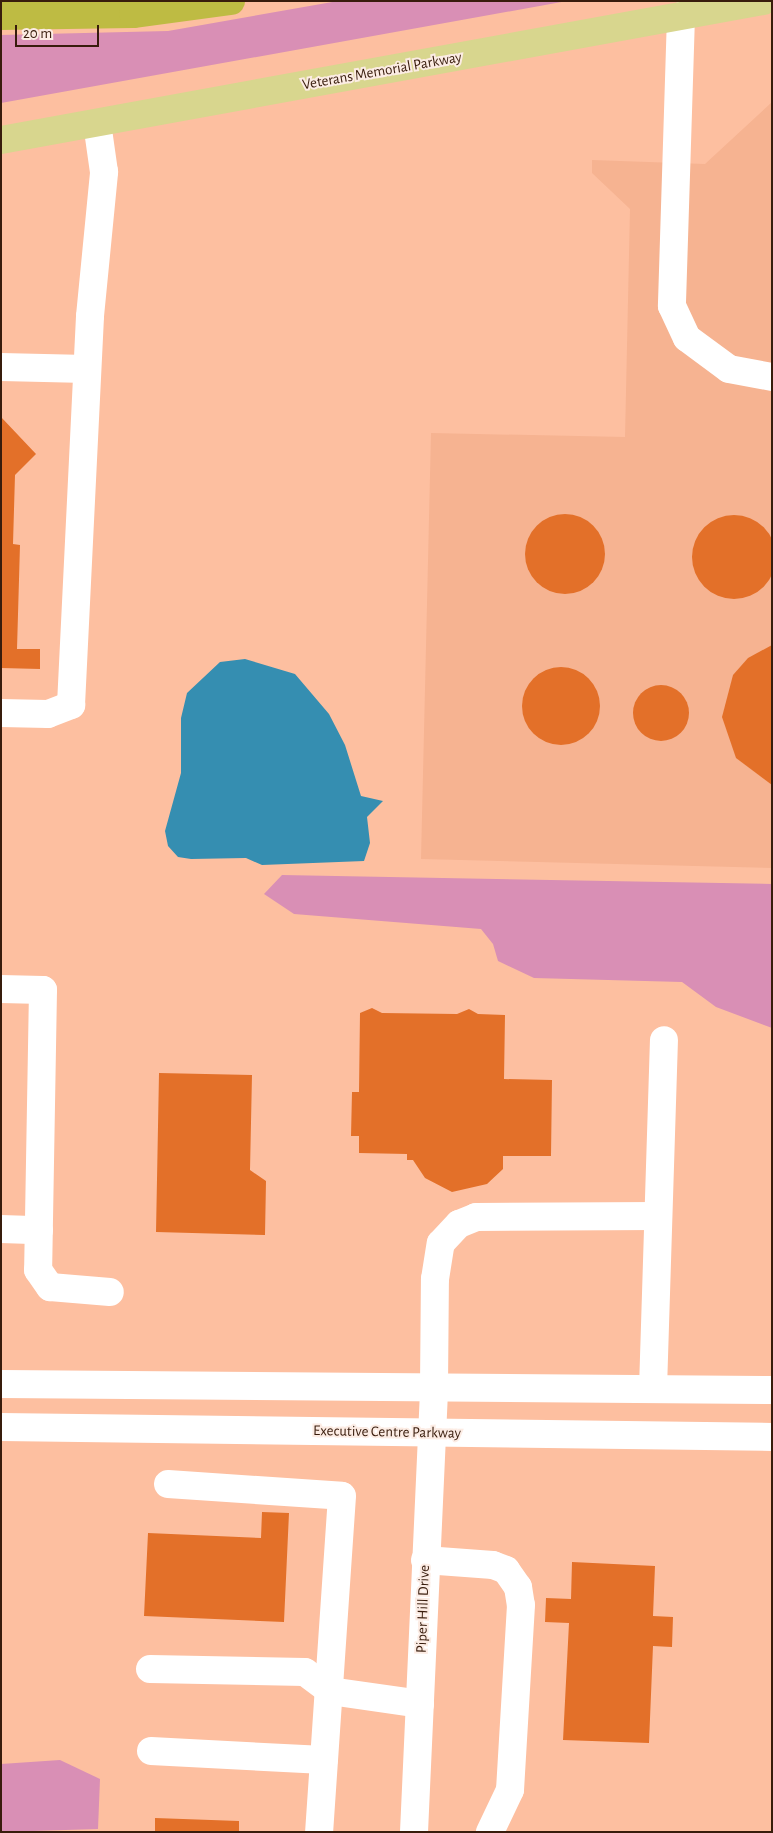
<!DOCTYPE html>
<html>
<head>
<meta charset="utf-8">
<style>
	body { margin:0 }
	#map { position:relative; width:773px; height:1833px; overflow:hidden; background:#fdbfa0; font-family:"Alegreya Sans",sans-serif }
	div>[style] { position:absolute }
	.built>* { inset:0; background:#f6b391 }
	.green>* { inset:0; background:#d98fb5 }
	.water>* { inset:0; background:#358eb1 }
	.building>* { inset:0; background:#e37029 }
	.round { border-radius:50% }
	.minor>* { height:28px; margin:-14px; padding:0 14px; transform-origin:14px; border-radius:14px; background:#fff }
	.major>* { height:28px; margin:-14px; padding:0 14px; transform-origin:14px; border-radius:14px; background:#d8d68e }
	.highway>* { height:28px; margin:-14px; padding:0 14px; transform-origin:14px; border-radius:14px; background:#bebb43 }
	span { translate:-50% -50%; white-space:nowrap; text-align:center; line-height:1.15; -webkit-text-stroke:4px #fcece4; paint-order:stroke }
	.street-label { font-size:15px; color:#381c0c }
	.frame { position:absolute; inset:0; border:2px solid #381c0c; pointer-events:none }
	.scale { position:absolute; left:15px; top:25px; width:84px; height:22px; box-sizing:border-box; border:2px solid #381c0c; border-top:0; padding-left:6px; font-size:15px; line-height:18px; white-space:nowrap; color:#381c0c; -webkit-text-stroke:4px #fcece4; paint-order:stroke }
</style>
</head>
<body>
<div id="map">
	<div class="built">
		<div style="clip-path:polygon(772px 102px,772px 868px,421px 859px,431px 433px,625px 437px,630px 209px,592px 173px,592px 160px,705px 164px)"></div>
	</div>
	<div class="green">
		<div style="clip-path:polygon(338px 1px,567px 1px,1px 103px,1px 35px,168px 31px)"></div>
		<div style="clip-path:polygon(282px 875px,772px 884px,772px 1028px,716px 1007px,682px 982px,534px 978px,498px 961px,493px 944px,481px 929px,294px 914px,264px 894px)"></div>
		<div style="clip-path:polygon(60px 1760px,100px 1779px,98px 1829px,1px 1832px,1px 1764px)"></div>
	</div>
	<div class="water">
		<div style="clip-path:polygon(245px 659px,295px 674px,329px 714px,345px 745px,361px 796px,383px 801px,367px 817px,370px 843px,364px 861px,262px 865px,246px 858px,191px 859px,178px 857px,168px 846px,165px 831px,181px 773px,181px 718px,187px 693px,220px 662px)"></div>
	</div>
	<div class="building">
		<div style="clip-path:polygon(1px 417px,36px 454px,15px 475px,13px 544px,20px 545px,17px 649px,40px 649px,40px 669px,1px 668px)"></div>
		<div class="round" style="left:525px;top:514px;width:80px;height:80px"></div>
		<div class="round" style="left:692px;top:515px;width:84px;height:84px"></div>
		<div style="clip-path:polygon(772px 645px,772px 785px,736px 758px,722px 717px,733px 675px,748px 658px)"></div>
		<div class="round" style="left:522px;top:667px;width:78px;height:78px"></div>
		<div class="round" style="left:633px;top:685px;width:56px;height:56px"></div>
		<div style="clip-path:polygon(372px 1008px,382px 1013px,457px 1014px,469px 1009px,478px 1014px,505px 1015px,504px 1079px,552px 1080px,551px 1156px,503px 1156px,503px 1169px,487px 1184px,452px 1192px,425px 1178px,413px 1160px,407px 1160px,407px 1154px,359px 1153px,359px 1136px,351px 1136px,352px 1092px,359px 1092px,360px 1013px)"></div>
		<div style="clip-path:polygon(159px 1073px,252px 1075px,250px 1170px,266px 1181px,265px 1235px,156px 1232px)"></div>
		<div style="clip-path:polygon(262px 1512px,289px 1513px,284px 1622px,144px 1616px,148px 1533px,261px 1538px)"></div>
		<div style="clip-path:polygon(572px 1562px,655px 1566px,653px 1616px,673px 1617px,672px 1647px,653px 1646px,649px 1743px,563px 1740px,569px 1623px,545px 1622px,546px 1598px,571px 1599px)"></div>
		<div style="clip-path:polygon(155px 1818px,239px 1821px,239px 1832px,155px 1832px)"></div>
	</div>
	<div class="minor">
		<div style="left:681px;top:16px;width:290px;rotate:91.8deg"></div>
		<div style="left:672px;top:306px;width:35px;rotate:65deg"></div>
		<div style="left:687px;top:338px;width:52px;rotate:36.4deg"></div>
		<div style="left:729px;top:369px;width:44px;rotate:10.5deg"></div>
		<div style="left:1px;top:367px;width:86px;rotate:1.3deg"></div>
		<div style="left:1px;top:713px;width:47px;rotate:1.2deg"></div>
		<div style="left:48px;top:714px;width:25px;rotate:-21deg"></div>
		<div style="left:71px;top:705px;width:389px;rotate:-87.2deg"></div>
		<div style="left:90px;top:316px;width:145px;rotate:-84.4deg"></div>
		<div style="left:104px;top:172px;width:49px;rotate:-98.1deg"></div>
		<div style="left:1px;top:989px;width:42px;rotate:1.4deg"></div>
		<div style="left:43px;top:990px;width:280px;rotate:91deg"></div>
		<div style="left:38px;top:1270px;width:21px;rotate:55deg"></div>
		<div style="left:50px;top:1287px;width:60px;rotate:4.8deg"></div>
		<div style="left:1px;top:1229px;width:38px;rotate:2deg"></div>
		<div style="left:1px;top:1384px;width:771px;rotate:0.45deg"></div>
		<div style="left:653px;top:1389px;width:349px;rotate:-88.2deg"></div>
		<div style="left:1px;top:1427px;width:771px;rotate:0.74deg"></div>
		<div style="left:168px;top:1484px;width:174px;rotate:3.9deg"></div>
		<div style="left:342px;top:1496px;width:337px;rotate:93.9deg"></div>
		<div style="left:425px;top:1560px;width:68px;rotate:4.2deg"></div>
		<div style="left:493px;top:1565px;width:14px;rotate:21deg"></div>
		<div style="left:506px;top:1570px;width:21px;rotate:55deg"></div>
		<div style="left:518px;top:1587px;width:18px;rotate:81deg"></div>
		<div style="left:521px;top:1605px;width:185px;rotate:93.4deg"></div>
		<div style="left:510px;top:1790px;width:47px;rotate:115.5deg"></div>
		<div style="left:150px;top:1669px;width:155px;rotate:1.1deg"></div>
		<div style="left:305px;top:1672px;width:31px;rotate:37deg"></div>
		<div style="left:330px;top:1691px;width:91px;rotate:8.2deg"></div>
		<div style="left:151px;top:1751px;width:173px;rotate:3deg"></div>
		<div style="left:414px;top:1832px;width:446px;rotate:-87.4deg"></div>
		<div style="left:434px;top:1386px;width:107px;rotate:-89.5deg"></div>
		<div style="left:435px;top:1279px;width:36px;rotate:-81deg"></div>
		<div style="left:441px;top:1243px;width:26px;rotate:-47deg"></div>
		<div style="left:459px;top:1224px;width:18px;rotate:-22deg"></div>
		<div style="left:476px;top:1217px;width:182px;rotate:-0.3deg"></div>
	</div>
	<div class="major">
		<div style="left:1px;top:140px;width:775px;rotate:-10.34deg"></div>
	</div>
	<div class="highway">
		<div style="left:1px;top:16px;width:132px;rotate:-0.9deg"></div>
		<div style="left:133px;top:14px;width:99px;rotate:-7.6deg"></div>
	</div>
	<div class="street-label">
		<span style="left:382px;top:71px;rotate:-10deg">Veterans Memorial Parkway</span>
		<span style="left:387px;top:1432px;rotate:1deg">Executive Centre Parkway</span>
		<span style="left:423px;top:1609px;rotate:-88deg">Piper Hill Drive</span>
	</div>
	<div class="frame"></div>
	<div class="scale">20 m</div>
</div>
</body>
</html>
